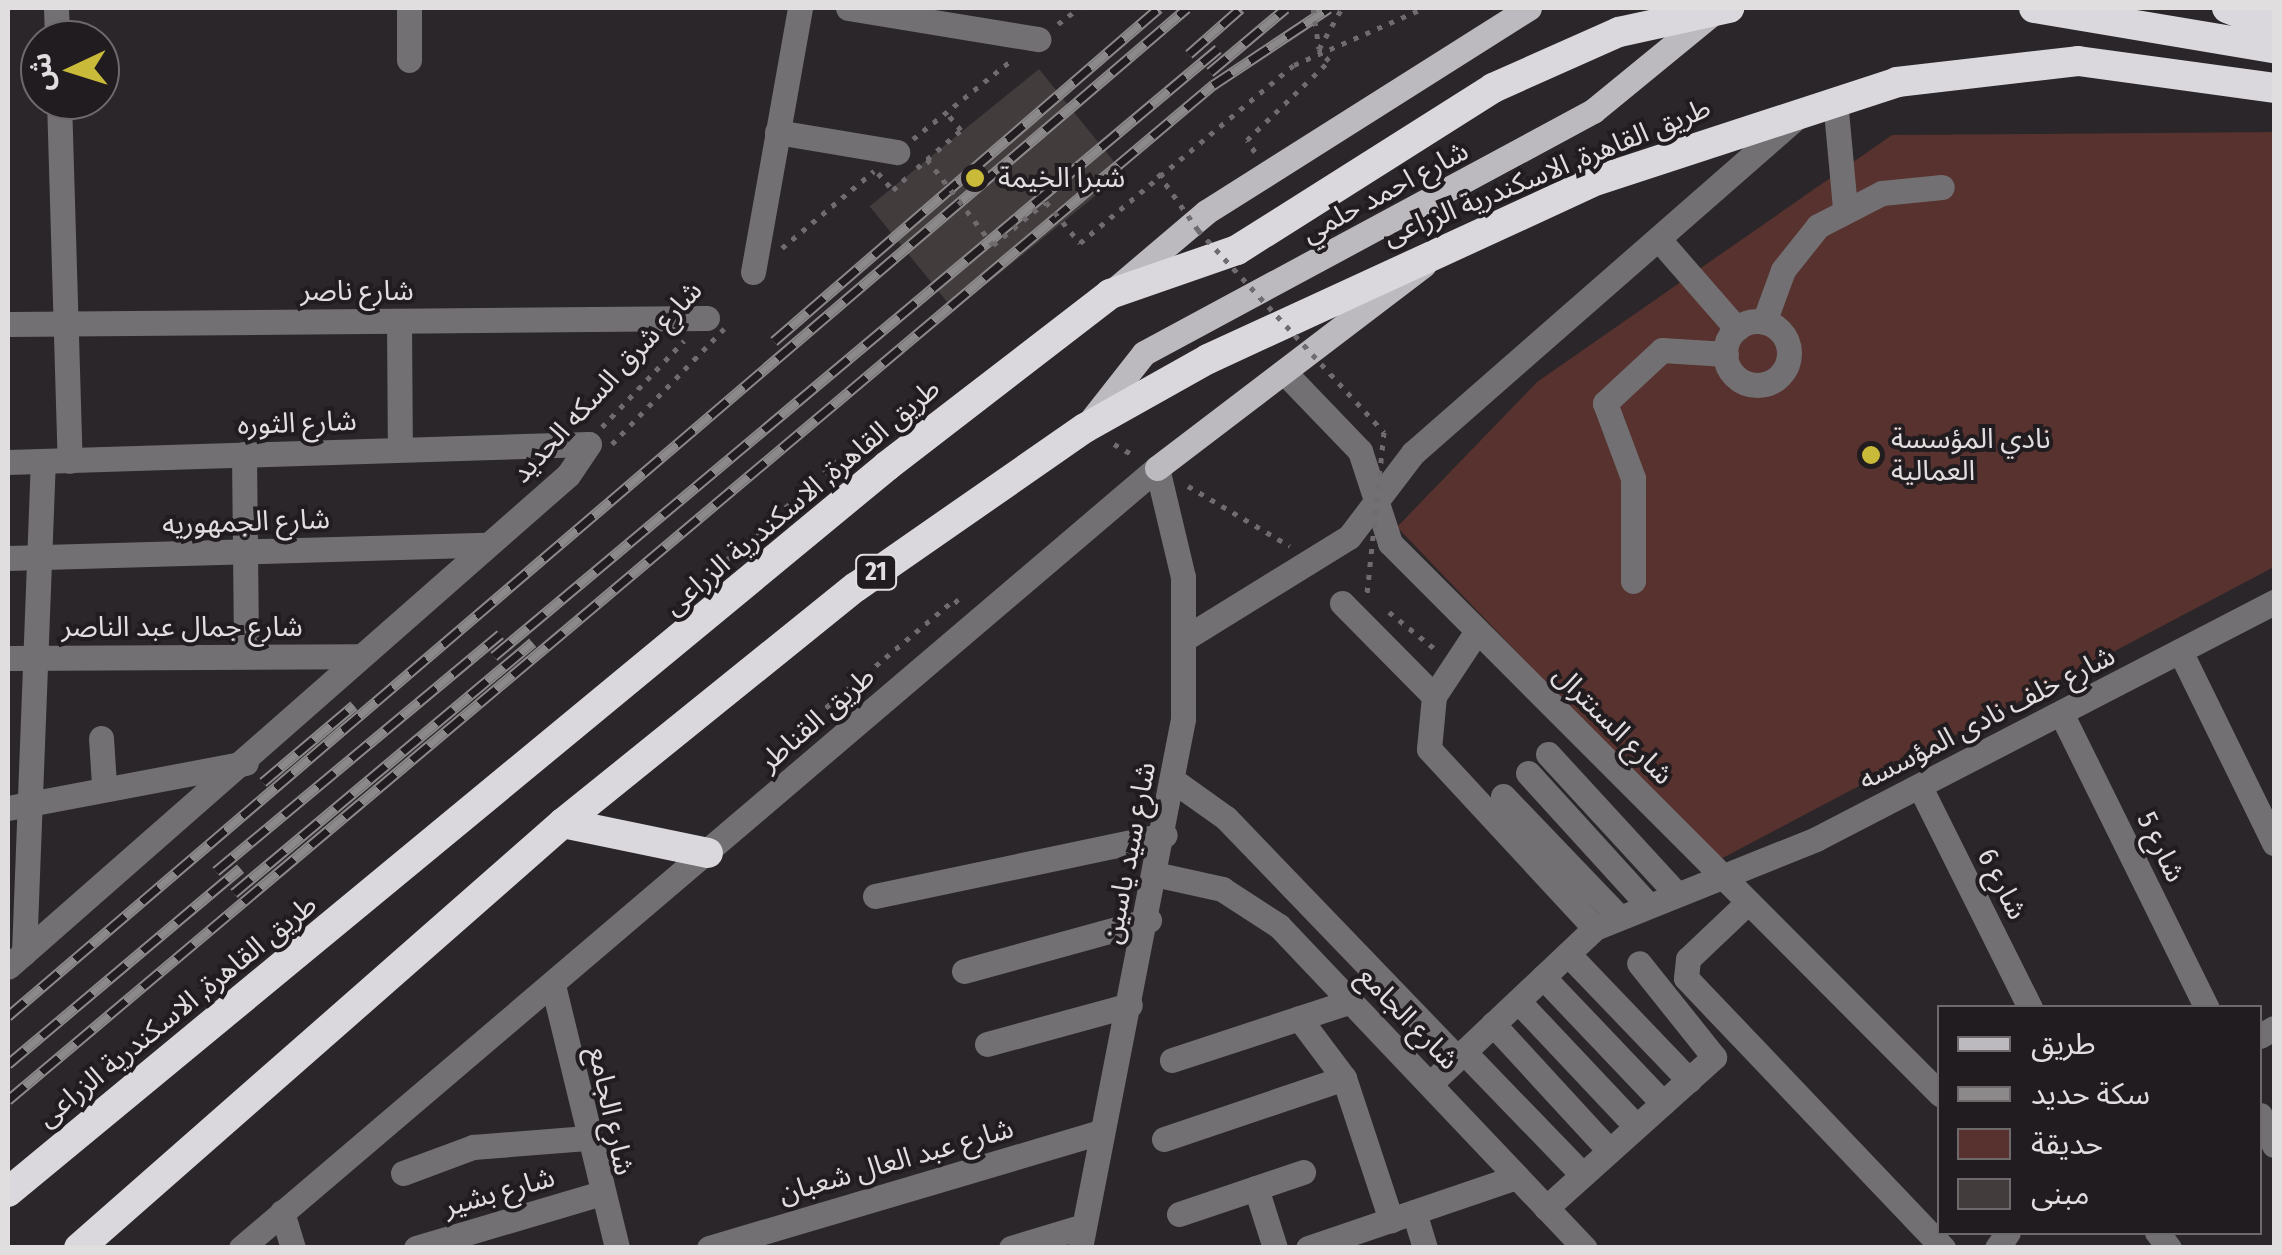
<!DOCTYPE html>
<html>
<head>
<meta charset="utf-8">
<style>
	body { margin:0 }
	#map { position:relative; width:2282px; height:1255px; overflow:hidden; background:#2a2629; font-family:"Fira Sans Condensed","Noto Sans Arabic",sans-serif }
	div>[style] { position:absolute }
	.green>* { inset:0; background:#57322e }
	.building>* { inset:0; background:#423c3d; transform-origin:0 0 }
	.path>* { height:5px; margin-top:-2.5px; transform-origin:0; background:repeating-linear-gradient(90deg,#6f6b6e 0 5px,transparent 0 13px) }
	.minor>* { height:25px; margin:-12.5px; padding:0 12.5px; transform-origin:12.5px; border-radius:12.5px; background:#727073 }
	.minor>.ring { margin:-12.5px; padding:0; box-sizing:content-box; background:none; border:25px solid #727073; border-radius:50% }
	.major>* { height:25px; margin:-12.5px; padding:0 12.5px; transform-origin:12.5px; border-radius:12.5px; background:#bdbabf }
	.highway>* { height:30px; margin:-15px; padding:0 15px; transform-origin:15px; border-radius:15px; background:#dad7dd }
	.rail>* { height:11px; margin-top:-5.5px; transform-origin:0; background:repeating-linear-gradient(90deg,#211c1f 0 22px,#8c898b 0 44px); box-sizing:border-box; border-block:2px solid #8c898b }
	.path-bridge>* { height:5px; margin-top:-2.5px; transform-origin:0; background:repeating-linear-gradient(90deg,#6f6b6e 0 5px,transparent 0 13px) }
	.highway-bridge>* { height:30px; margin:-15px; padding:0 15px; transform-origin:15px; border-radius:15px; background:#dad7dd }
	.dots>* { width:28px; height:28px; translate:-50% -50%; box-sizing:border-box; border:5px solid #211c1f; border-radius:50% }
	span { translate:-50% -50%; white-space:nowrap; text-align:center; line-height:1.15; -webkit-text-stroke:8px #211c1f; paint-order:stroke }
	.shield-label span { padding:2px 8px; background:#211c1f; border:2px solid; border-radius:8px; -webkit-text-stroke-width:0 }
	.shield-label { font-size:25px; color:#e1dee0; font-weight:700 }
	.street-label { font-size:28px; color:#e1dee0 }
	.poi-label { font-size:28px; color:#e1dee0 }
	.left { translate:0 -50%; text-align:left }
	.frame { position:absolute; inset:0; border:10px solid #e1dee0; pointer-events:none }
	.legend { position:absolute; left:1937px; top:1005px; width:325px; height:230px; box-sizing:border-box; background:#211c1f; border:2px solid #6e6a6c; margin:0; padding:12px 18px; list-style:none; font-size:30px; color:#e1dee0 }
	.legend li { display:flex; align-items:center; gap:20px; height:50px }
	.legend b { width:50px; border:2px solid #6e6a6c }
	.north { position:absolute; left:20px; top:20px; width:100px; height:100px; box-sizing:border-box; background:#211c1f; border:2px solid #6e6a6c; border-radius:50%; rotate:266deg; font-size:28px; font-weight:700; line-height:40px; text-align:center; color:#e1dee0 }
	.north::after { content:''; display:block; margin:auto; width:35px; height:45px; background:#caba3a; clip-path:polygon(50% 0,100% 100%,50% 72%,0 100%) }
</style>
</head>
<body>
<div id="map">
	<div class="green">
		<div style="clip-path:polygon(2274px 132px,2274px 567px,1717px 861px,1397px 527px,1537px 382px,1892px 135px)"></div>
	</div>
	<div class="building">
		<div style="left:1039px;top:69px;width:134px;height:218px;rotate:51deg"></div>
	</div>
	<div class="path">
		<div style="left:1058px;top:24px;width:26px;rotate:-37deg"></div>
		<div style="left:913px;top:139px;width:129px;rotate:-38.7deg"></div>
		<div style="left:1255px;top:152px;width:14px;rotate:-124deg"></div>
		<div style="left:1247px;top:140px;width:114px;rotate:-43.9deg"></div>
		<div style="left:1329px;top:61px;width:16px;rotate:-130deg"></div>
		<div style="left:1319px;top:49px;width:47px;rotate:-60.7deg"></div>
		<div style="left:917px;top:168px;width:58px;rotate:-40.8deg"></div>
		<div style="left:961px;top:130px;width:23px;rotate:-130deg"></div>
		<div style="left:878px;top:173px;width:23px;rotate:49deg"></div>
		<div style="left:893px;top:190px;width:22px;rotate:-43deg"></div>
		<div style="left:782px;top:248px;width:120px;rotate:-39.9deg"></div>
		<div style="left:602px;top:427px;width:119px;rotate:-46.4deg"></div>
		<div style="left:612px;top:444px;width:161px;rotate:-45.8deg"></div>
		<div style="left:1114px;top:444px;width:24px;rotate:30deg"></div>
		<div style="left:1188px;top:486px;width:118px;rotate:30.5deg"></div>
		<div style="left:688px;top:594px;width:237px;rotate:-41.6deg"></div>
		<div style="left:865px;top:437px;width:9px;rotate:54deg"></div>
		<div style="left:1389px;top:612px;width:59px;rotate:38.8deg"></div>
		<div style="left:791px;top:748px;width:9px;rotate:-126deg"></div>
		<div style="left:786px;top:741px;width:221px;rotate:-40deg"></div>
		<div style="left:955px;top:599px;width:9px;rotate:54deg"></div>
	</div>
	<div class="minor">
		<div style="left:56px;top:8px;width:32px;rotate:88deg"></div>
		<div style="left:848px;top:8px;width:193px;rotate:9.3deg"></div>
		<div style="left:409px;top:60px;width:52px;rotate:-90deg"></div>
		<div style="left:59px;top:100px;width:361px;rotate:88.3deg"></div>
		<div style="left:1835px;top:100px;width:108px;rotate:84.7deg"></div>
		<div style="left:777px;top:132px;width:122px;rotate:9.5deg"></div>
		<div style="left:1662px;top:243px;width:114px;rotate:48.9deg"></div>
		<div style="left:753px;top:272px;width:268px;rotate:-79.9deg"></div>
		<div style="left:399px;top:321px;width:128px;rotate:89.6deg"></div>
		<div class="ring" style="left:1725px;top:321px;width:39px;height:39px"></div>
		<div style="left:1764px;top:322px;width:55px;rotate:-69.9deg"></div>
		<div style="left:1783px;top:270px;width:56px;rotate:-51.5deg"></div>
		<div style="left:1818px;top:226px;width:72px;rotate:-27.3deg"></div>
		<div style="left:1882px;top:193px;width:60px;rotate:-5.7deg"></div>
		<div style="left:8px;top:324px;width:699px;rotate:-0.49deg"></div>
		<div style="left:1286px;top:374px;width:107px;rotate:46.1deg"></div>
		<div style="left:1360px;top:451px;width:97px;rotate:71.9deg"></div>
		<div style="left:1390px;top:543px;width:779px;rotate:45.05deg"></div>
		<div style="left:244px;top:454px;width:202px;rotate:89.4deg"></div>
		<div style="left:8px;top:462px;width:581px;rotate:-1.77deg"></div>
		<div style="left:589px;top:444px;width:37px;rotate:124deg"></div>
		<div style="left:568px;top:475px;width:745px;rotate:138.7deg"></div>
		<div style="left:8px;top:558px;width:479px;rotate:-1.6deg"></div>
		<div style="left:1633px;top:581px;width:103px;rotate:-90deg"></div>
		<div style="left:1633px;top:478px;width:80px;rotate:-110.5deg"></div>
		<div style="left:1605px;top:403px;width:78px;rotate:-42.9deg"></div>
		<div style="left:1662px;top:350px;width:64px;rotate:3.6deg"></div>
		<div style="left:1342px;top:603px;width:131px;rotate:45.3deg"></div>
		<div style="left:1477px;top:631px;width:78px;rotate:123.5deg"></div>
		<div style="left:1434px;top:696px;width:53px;rotate:95.4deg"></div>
		<div style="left:1429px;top:749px;width:244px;rotate:47.2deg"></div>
		<div style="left:1187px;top:637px;width:190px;rotate:-31.7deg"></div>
		<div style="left:1349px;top:537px;width:106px;rotate:-52.7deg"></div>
		<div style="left:1413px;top:453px;width:513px;rotate:-41.21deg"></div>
		<div style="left:2180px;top:651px;width:214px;rotate:63.9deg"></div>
		<div style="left:8px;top:658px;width:348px;rotate:-0.3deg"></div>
		<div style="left:2061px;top:713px;width:329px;rotate:63.7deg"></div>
		<div style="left:101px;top:738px;width:46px;rotate:86.3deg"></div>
		<div style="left:1548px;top:754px;width:189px;rotate:47.4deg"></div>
		<div style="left:1528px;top:773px;width:177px;rotate:47.7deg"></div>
		<div style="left:1174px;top:781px;width:64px;rotate:35.4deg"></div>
		<div style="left:1226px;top:818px;width:333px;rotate:46.1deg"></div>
		<div style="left:1920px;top:787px;width:247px;rotate:63.5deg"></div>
		<div style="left:1503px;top:796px;width:166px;rotate:46.2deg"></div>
		<div style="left:8px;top:808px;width:242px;rotate:-10.7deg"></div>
		<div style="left:1159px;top:875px;width:65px;rotate:12.5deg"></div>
		<div style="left:1222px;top:889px;width:68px;rotate:33deg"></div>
		<div style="left:1279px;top:926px;width:444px;rotate:46.5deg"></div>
		<div style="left:875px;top:896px;width:296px;rotate:-11.9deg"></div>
		<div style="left:1747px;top:903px;width:81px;rotate:136.5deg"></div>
		<div style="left:1688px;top:959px;width:19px;rotate:96deg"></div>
		<div style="left:1686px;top:978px;width:373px;rotate:46.4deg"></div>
		<div style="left:24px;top:953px;width:492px;rotate:-87.8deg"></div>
		<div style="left:1568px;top:954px;width:175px;rotate:46.2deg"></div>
		<div style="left:964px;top:971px;width:192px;rotate:-15.4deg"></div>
		<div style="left:1543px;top:977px;width:174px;rotate:46.4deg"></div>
		<div style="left:553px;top:985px;width:271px;rotate:76.3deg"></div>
		<div style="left:1518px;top:1001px;width:172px;rotate:46.7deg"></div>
		<div style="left:1299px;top:1018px;width:75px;rotate:53.1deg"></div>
		<div style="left:1344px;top:1078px;width:150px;rotate:71.7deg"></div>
		<div style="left:1493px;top:1024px;width:171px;rotate:47.4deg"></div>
		<div style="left:2260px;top:1036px;width:16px;rotate:-30deg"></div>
		<div style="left:987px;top:1044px;width:148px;rotate:-15.3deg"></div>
		<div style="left:1464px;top:1052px;width:170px;rotate:46deg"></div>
		<div style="left:1172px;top:1060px;width:188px;rotate:-18.2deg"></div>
		<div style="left:1430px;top:1084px;width:227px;rotate:-43.4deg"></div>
		<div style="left:1595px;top:928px;width:238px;rotate:-21.9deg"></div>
		<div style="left:1816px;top:839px;width:516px;rotate:-27.36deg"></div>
		<div style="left:2260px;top:1115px;width:33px;rotate:65deg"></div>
		<div style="left:1164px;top:1139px;width:190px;rotate:-18.7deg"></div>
		<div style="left:403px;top:1173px;width:75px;rotate:-20.4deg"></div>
		<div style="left:473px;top:1147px;width:114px;rotate:-4.5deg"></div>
		<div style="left:1256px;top:1188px;width:63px;rotate:72.4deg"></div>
		<div style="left:1546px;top:1208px;width:226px;rotate:-41.9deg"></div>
		<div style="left:1714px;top:1057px;width:120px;rotate:-128.6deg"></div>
		<div style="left:282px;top:1212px;width:38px;rotate:73deg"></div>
		<div style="left:1414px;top:1212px;width:38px;rotate:73deg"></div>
		<div style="left:1179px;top:1214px;width:131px;rotate:-18.7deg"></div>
		<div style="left:2157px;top:1232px;width:20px;rotate:53deg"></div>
		<div style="left:241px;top:1248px;width:1203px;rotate:-40.42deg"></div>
		<div style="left:1157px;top:468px;width:112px;rotate:76.6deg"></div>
		<div style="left:1183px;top:577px;width:142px;rotate:90deg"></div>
		<div style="left:1183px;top:719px;width:539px;rotate:101.02deg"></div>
		<div style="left:416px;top:1248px;width:190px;rotate:-16.5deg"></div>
		<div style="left:709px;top:1248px;width:409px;rotate:-16.5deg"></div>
		<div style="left:1011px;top:1248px;width:76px;rotate:-16.8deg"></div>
		<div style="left:1308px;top:1248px;width:221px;rotate:-18.8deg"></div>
		<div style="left:1997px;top:1248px;width:19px;rotate:-55deg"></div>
	</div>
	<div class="major">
		<div style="left:1113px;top:291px;width:122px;rotate:-40.3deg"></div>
		<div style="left:1206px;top:212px;width:382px;rotate:-32.3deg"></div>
		<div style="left:1085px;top:428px;width:95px;rotate:-51.8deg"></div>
		<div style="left:1144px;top:353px;width:510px;rotate:-28.32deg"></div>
		<div style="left:1593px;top:111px;width:158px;rotate:-39.3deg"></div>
		<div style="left:1157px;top:468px;width:335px;rotate:-37.3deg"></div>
	</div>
	<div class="highway">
		<div style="left:2034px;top:8px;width:243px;rotate:9.5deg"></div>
		<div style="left:2227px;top:8px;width:51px;rotate:22deg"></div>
		<div style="left:563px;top:823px;width:148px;rotate:11.7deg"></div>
		<div style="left:8px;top:1192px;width:1140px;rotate:-39.55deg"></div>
		<div style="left:887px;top:466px;width:282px;rotate:-37.6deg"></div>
		<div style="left:1110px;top:294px;width:134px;rotate:-19.1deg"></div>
		<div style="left:1237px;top:250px;width:303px;rotate:-32.3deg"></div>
		<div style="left:1493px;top:88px;width:138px;rotate:-24deg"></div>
		<div style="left:79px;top:1248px;width:644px;rotate:-41.29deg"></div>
		<div style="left:563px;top:823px;width:376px;rotate:-38.9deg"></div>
		<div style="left:856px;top:587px;width:279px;rotate:-34.8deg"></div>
		<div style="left:1085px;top:428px;width:141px;rotate:-29.3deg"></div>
		<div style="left:1208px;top:359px;width:429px;rotate:-24.7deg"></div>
		<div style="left:1598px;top:180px;width:315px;rotate:-18.1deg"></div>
		<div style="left:1897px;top:82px;width:182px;rotate:-6.6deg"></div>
		<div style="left:2078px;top:61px;width:198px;rotate:7.8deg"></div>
	</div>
	<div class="rail">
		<div style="left:1189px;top:54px;width:69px;rotate:-41.5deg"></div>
		<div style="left:1210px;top:72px;width:99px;rotate:-40.1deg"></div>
		<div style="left:774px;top:341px;width:509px;rotate:-40.86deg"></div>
		<div style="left:494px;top:656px;width:945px;rotate:-39.98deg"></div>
		<div style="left:263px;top:782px;width:119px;rotate:-40.2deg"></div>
		<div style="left:216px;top:871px;width:370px;rotate:-39.8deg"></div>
		<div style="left:234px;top:893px;width:390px;rotate:-40deg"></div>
		<div style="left:8px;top:1016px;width:1551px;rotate:-40.53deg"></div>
		<div style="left:8px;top:1064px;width:304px;rotate:-40.1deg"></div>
		<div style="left:8px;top:1100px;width:1576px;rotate:-40.11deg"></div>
		<div style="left:1213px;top:85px;width:139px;rotate:-33.6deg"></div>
	</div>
	<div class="path-bridge">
		<div style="left:1313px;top:8px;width:41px;rotate:81.7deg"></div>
		<div style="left:927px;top:159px;width:108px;rotate:52.5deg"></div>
		<div style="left:993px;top:245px;width:68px;rotate:-39.1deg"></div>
		<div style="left:1046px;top:202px;width:53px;rotate:50.3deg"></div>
		<div style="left:1080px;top:243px;width:278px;rotate:-39.8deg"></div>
		<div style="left:1294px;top:65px;width:142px;rotate:-23.7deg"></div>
		<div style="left:1158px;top:173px;width:70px;rotate:54.9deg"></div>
		<div style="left:1198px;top:230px;width:275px;rotate:47.4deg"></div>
		<div style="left:1384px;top:432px;width:164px;rotate:96deg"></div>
	</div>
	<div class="highway-bridge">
		<div style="left:1619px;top:32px;width:113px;rotate:-12.3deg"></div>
	</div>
	<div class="dots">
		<div style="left:975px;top:178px;background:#caba3a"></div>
		<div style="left:1871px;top:455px;background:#caba3a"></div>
	</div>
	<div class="shield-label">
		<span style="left:876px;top:572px">21</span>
	</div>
	<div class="street-label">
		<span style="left:1547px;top:172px;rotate:-22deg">طريق القاهرة, الاسكندرية الزراعى</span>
		<span style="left:1385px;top:192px;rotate:-28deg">شارع احمد حلمي</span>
		<span style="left:357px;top:291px">شارع ناصر</span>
		<span style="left:607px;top:382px;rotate:-47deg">شارع شرق السكه الحديد</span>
		<span style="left:297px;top:423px;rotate:-2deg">شارع الثوره</span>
		<span style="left:802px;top:497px;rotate:-40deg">طريق القاهرة, الاسكندرية الزراعى</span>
		<span style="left:246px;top:522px;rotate:-2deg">شارع الجمهوريه</span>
		<span style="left:182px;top:627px">شارع جمال عبد الناصر</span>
		<span style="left:1987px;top:718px;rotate:-27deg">شارع خلف نادى المؤسسه</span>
		<span style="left:817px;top:719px;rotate:-41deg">طريق القناطر</span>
		<span style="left:1613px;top:725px;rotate:45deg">شارع السنترال</span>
		<span style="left:2161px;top:847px;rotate:64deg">شارع 5</span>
		<span style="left:1129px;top:853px;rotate:-79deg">شارع سيد ياسين</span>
		<span style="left:2002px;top:884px;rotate:63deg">شارع 6</span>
		<span style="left:177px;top:1011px;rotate:-39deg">طريق القاهرة, الاسكندرية الزراعى</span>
		<span style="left:1408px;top:1018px;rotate:46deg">شارع الجامع</span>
		<span style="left:611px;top:1111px;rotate:78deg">شارع الجامع</span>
		<span style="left:896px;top:1161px;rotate:-16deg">شارع عبد العال شعبان</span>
		<span style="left:499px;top:1192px;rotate:-16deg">شارع بشير</span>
	</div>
	<div class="poi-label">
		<span class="left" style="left:998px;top:178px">شبرا الخيمة</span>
		<span class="left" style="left:1891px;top:455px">نادي المؤسسة<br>العمالية</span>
	</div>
	<div class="frame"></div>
	<ul class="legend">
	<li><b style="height:12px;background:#bdbabf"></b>طريق</li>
	<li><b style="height:12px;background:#8c898b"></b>سكة حديد</li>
	<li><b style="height:28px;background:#57322e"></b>حديقة</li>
	<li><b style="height:28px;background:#423c3d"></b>مبنى</li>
	</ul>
	<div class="north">ش</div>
</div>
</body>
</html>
